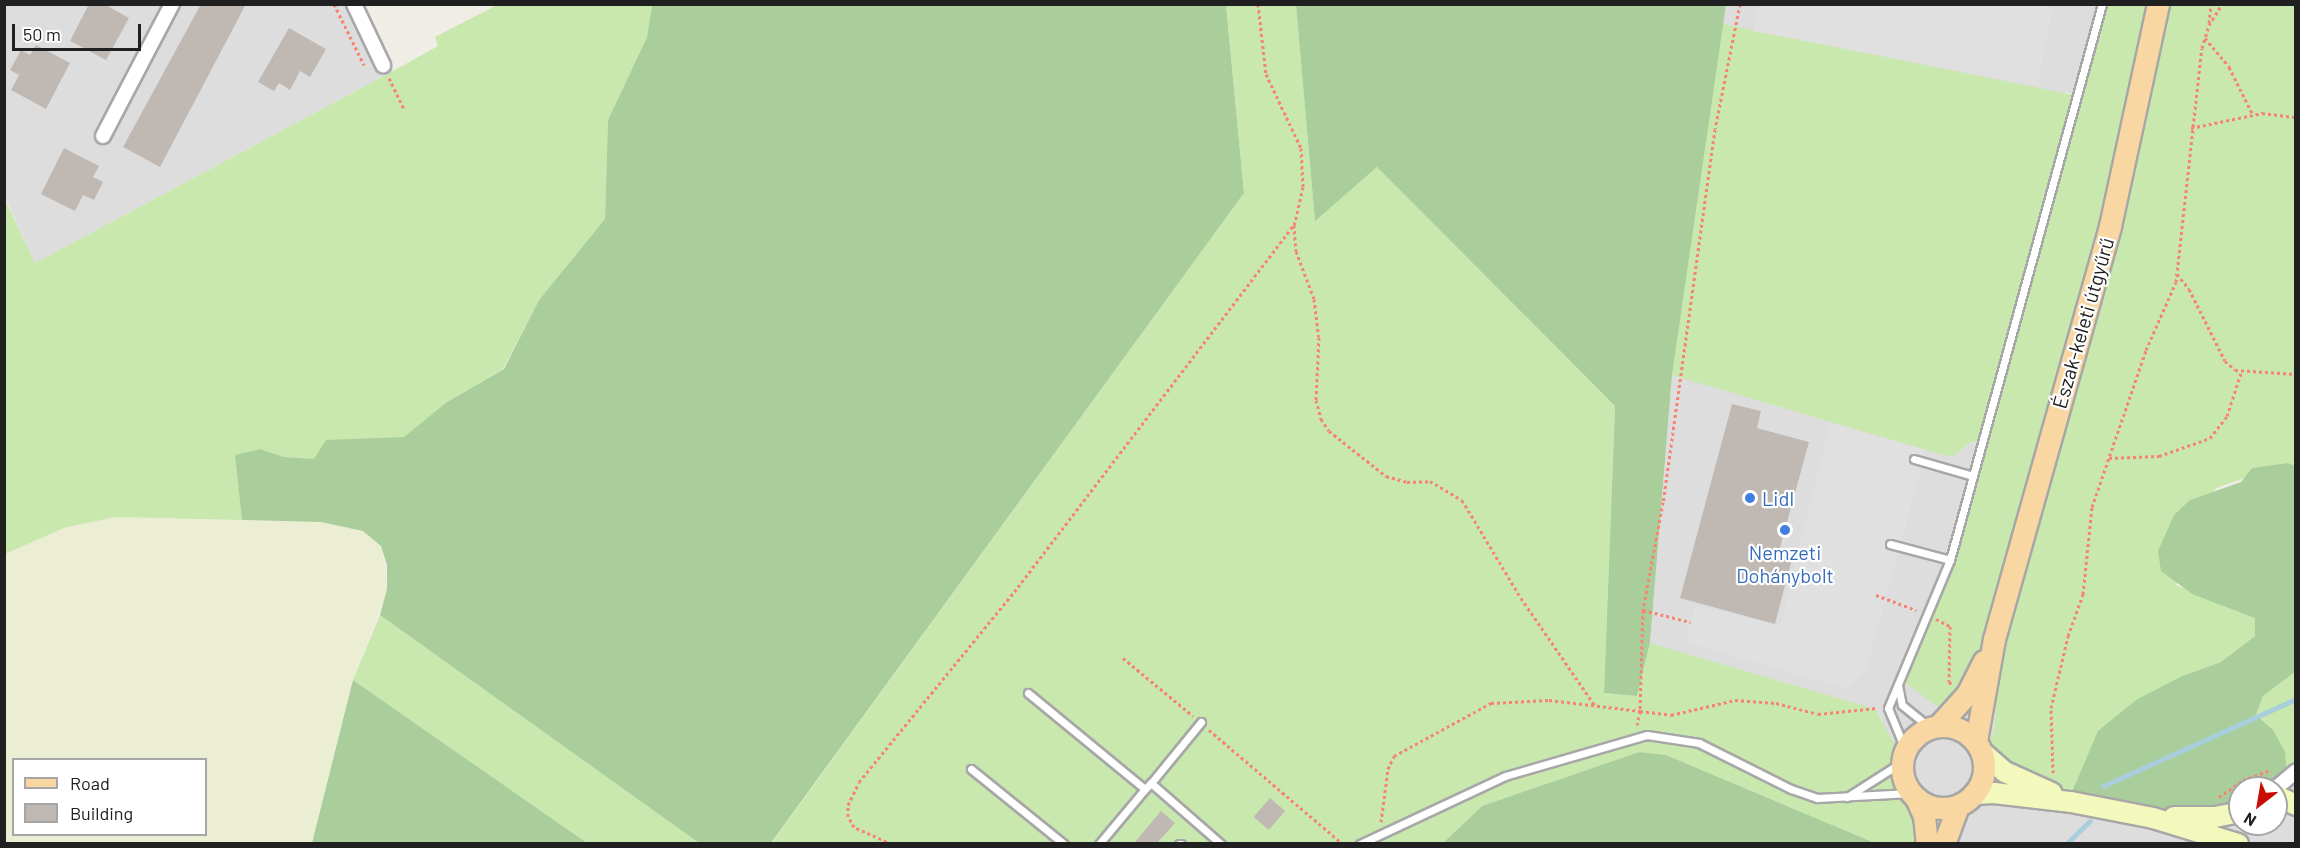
<!DOCTYPE html>
<html>
<head>
<meta charset="utf-8">
<style>
	body { margin:0 }
	#map { position:relative; width:2300px; height:848px; overflow:hidden; background:#f0ede6; font-family:Barlow,sans-serif }
	div>[style] { position:absolute }
	.residential>* { inset:0; background:#dedddd }
	.farmland>* { inset:0; background:#ebeed2 }
	.grass>* { inset:0; background:#c9e8ae }
	.forest>* { inset:0; background:#a9ce9c }
	.parking>* { inset:0; background:#e0e0e0 }
	.stream>* { height:5px; margin:-2.5px; padding:0 2.5px; transform-origin:2.5px; border-radius:2.5px; background:#a8cedc }
	.building>* { inset:0; background:#c0b9b3; transform-origin:0 0 }
	.path>* { height:3px; margin-top:-1.5px; transform-origin:0; background:repeating-linear-gradient(90deg,#f68471 0 3px,transparent 0 6px) }
	.roads { filter:drop-shadow(2px 0 #a7a7a7) drop-shadow(-2px 0 #a7a7a7) drop-shadow(0 2px #a7a7a7) drop-shadow(0 -2px #a7a7a7) }
	.lane>* { height:7px; margin:-3.5px; padding:0 3.5px; transform-origin:3.5px; border-radius:3.5px; background:#fff }
	.street>* { height:14px; margin:-7px; padding:0 7px; transform-origin:7px; border-radius:7px; background:#fff }
	.secondary>* { height:20px; margin:-10px; padding:0 10px; transform-origin:10px; border-radius:10px; background:#f3f8bc }
	.primary>* { height:21px; margin:-10.5px; padding:0 10.5px; transform-origin:10.5px; border-radius:10.5px; background:#f9d7a2 }
	.primary>.ring { margin:-10.5px; padding:0; box-sizing:content-box; background:none; border:21px solid #f9d7a2; border-radius:50% }
	.dots>* { width:16px; height:16px; translate:-50% -50%; box-sizing:border-box; border:3px solid #fff; border-radius:50% }
	span { translate:-50% -50%; white-space:nowrap; text-align:center; line-height:1.15; -webkit-text-stroke:4.5px #fff; paint-order:stroke }
	.street-label { font-size:20px; color:#202020 }
	.shop-label { font-size:20px; color:#366cbe }
	.left { translate:0 -50%; text-align:left }
	.frame { position:absolute; inset:0; border:6px solid #202020; pointer-events:none }
	.legend { position:absolute; left:12px; top:758px; width:195px; height:78px; box-sizing:border-box; background:#fff; border:2px solid #a6a6a6; margin:0; padding:8px 10px; list-style:none; font-size:18px; color:#202020 }
	.legend li { display:flex; align-items:center; gap:12px; height:30px }
	.legend b { width:30px; border:2px solid #a6a6a6 }
	.north { position:absolute; left:2228px; top:776px; width:60px; height:60px; box-sizing:border-box; background:#fff; border:2px solid #a6a6a6; border-radius:50%; rotate:211deg; font-size:16px; font-weight:700; line-height:24px; text-align:center; color:#202020 }
	.north::after { content:''; display:block; margin:auto; width:21px; height:27px; background:#c90d06; clip-path:polygon(50% 0,100% 100%,50% 72%,0 100%) }
	.scale { position:absolute; left:12px; top:24px; width:129px; height:27px; box-sizing:border-box; border:3px solid #202020; border-top:0; padding-left:8px; font-size:18px; line-height:21px; white-space:nowrap; color:#202020; -webkit-text-stroke:4px #fff; paint-order:stroke }
</style>
</head>
<body>
<div id="map">
	<div class="residential">
		<div style="clip-path:polygon(4px 5px,364px 5px,393px 71px,35px 263px,5px 198px)"></div>
		<div style="clip-path:polygon(1726px 5px,2105px 5px,2080px 96px,2065px 92px,1973px 441px,1985px 444px,1955px 558px,1935px 608px,1944px 711px,1990px 701px,1997px 704px,1994px 732px,1982px 751px,2240px 809px,2240px 824px,2276px 824px,2276px 788px,2295px 767px,2295px 843px,1924px 843px,1900px 786px,1896px 747px,1650px 643px,1672px 375px)"></div>
	</div>
	<div class="farmland">
		<div style="clip-path:polygon(evenodd,115px 517px,321px 522px,363px 531px,382px 546px,387px 589px,353px 680px,312px 843px,5px 844px,5px 554px,64px 528px,115px 517px,14px 760px,206px 760px,206px 834px,14px 834px,14px 760px)"></div>
	</div>
	<div class="grass">
		<div style="clip-path:polygon(1226px 4px,1296px 5px,1315px 220px,1377px 167px,1615px 406px,1604px 693px,1637px 696px,1650px 643px,1875px 709px,1896px 747px,1900px 786px,1924px 843px,1875px 843px,1666px 755px,1639px 752px,1482px 806px,1443px 843px,771px 844px,1244px 193px)"></div>
		<div style="clip-path:polygon(497px 5px,652px 5px,647px 37px,608px 120px,605px 219px,539px 300px,503px 369px,447px 402px,405px 437px,372px 439px,314px 459px,284px 457px,260px 449px,236px 455px,242px 520px,115px 517px,64px 528px,5px 554px,4px 198px,35px 263px,393px 71px,438px 46px,435px 37px)"></div>
		<div style="clip-path:polygon(2105px 5px,2295px 5px,2295px 466px,2287px 463px,2216px 488px,2176px 585px,2255px 618px,2255px 636px,2221px 662px,2182px 676px,2069px 799px,1982px 751px,1994px 732px,1996px 704px,1990px 701px,1944px 711px,1904px 682px,1955px 558px,1984px 444px,1972px 441px,1954px 456px,1943px 455px,1672px 375px,1723px 24px,2079px 96px)"></div>
		<div style="clip-path:polygon(380px 615px,699px 843px,587px 843px,353px 680px)"></div>
		<div style="clip-path:polygon(2295px 672px,2295px 767px,2287px 777px,2256px 715px,2263px 696px)"></div>
	</div>
	<div class="forest">
		<div style="clip-path:polygon(652px 5px,1226px 5px,1244px 193px,771px 843px,699px 843px,380px 615px,387px 589px,387px 565px,381px 546px,363px 531px,321px 522px,242px 520px,235px 455px,260px 449px,284px 457px,314px 459px,326px 440px,404px 437px,447px 402px,504px 369px,539px 300px,605px 219px,608px 120px,647px 37px)"></div>
		<div style="clip-path:polygon(1296px 5px,1726px 5px,1672px 375px,1650px 643px,1637px 696px,1604px 693px,1615px 406px,1377px 167px,1315px 221px)"></div>
		<div style="clip-path:polygon(2288px 463px,2295px 466px,2295px 672px,2263px 696px,2256px 715px,2273px 730px,2285px 752px,2287px 777px,2273px 788px,2240px 788px,2240px 809px,2153px 816px,2069px 799px,2098px 731px,2136px 700px,2182px 676px,2221px 662px,2255px 636px,2255px 618px,2192px 594px,2161px 571px,2158px 551px,2174px 515px,2190px 500px,2241px 482px,2252px 468px)"></div>
		<div style="clip-path:polygon(353px 680px,587px 843px,312px 843px)"></div>
		<div style="clip-path:polygon(1639px 752px,1666px 755px,1875px 843px,1443px 843px,1482px 806px)"></div>
	</div>
	<div class="parking">
		<div style="clip-path:polygon(1758px 5px,1758px 4px,2053px 5px,2037px 86px,1753px 31px)"></div>
		<div style="clip-path:polygon(1830px 423px,1926px 450px,1865px 674px,1847px 689px,1685px 642px,1696px 605px,1780px 626px)"></div>
	</div>
	<div class="stream">
		<div style="left:2103px;top:786px;width:212px;rotate:-24.3deg"></div>
		<div style="left:2066px;top:844px;width:33px;rotate:-44deg"></div>
	</div>
	<div class="building">
		<div style="clip-path:polygon(89px 4px,104px 4px,129px 18px,106px 60px,70px 41px)"></div>
		<div style="clip-path:polygon(201px 4px,246px 4px,160px 167px,123px 147px)"></div>
		<div style="clip-path:polygon(289px 28px,326px 49px,310px 77px,300px 71px,290px 90px,279px 83px,274px 91px,258px 82px)"></div>
		<div style="clip-path:polygon(36px 45px,70px 63px,46px 109px,11px 90px,19px 75px,10px 70px,21px 50px,30px 55px)"></div>
		<div style="clip-path:polygon(64px 148px,99px 166px,93px 177px,103px 182px,94px 200px,83px 195px,75px 211px,41px 194px)"></div>
		<div style="clip-path:polygon(1732px 404px,1761px 411px,1757px 428px,1809px 442px,1778px 555px,1792px 559px,1775px 624px,1680px 598px)"></div>
		<div style="left:1270px;top:798px;width:20px;height:25px;rotate:41deg"></div>
		<div style="clip-path:polygon(1161px 811px,1175px 823px,1157px 843px,1134px 843px)"></div>
	</div>
	<div class="path">
		<div style="left:334px;top:4px;width:68px;rotate:63.8deg"></div>
		<div style="left:1258px;top:4px;width:70px;rotate:83.5deg"></div>
		<div style="left:1266px;top:74px;width:82px;rotate:64.7deg"></div>
		<div style="left:1301px;top:148px;width:39px;rotate:87deg"></div>
		<div style="left:1303px;top:187px;width:39px;rotate:103deg"></div>
		<div style="left:1294px;top:225px;width:26px;rotate:86deg"></div>
		<div style="left:1296px;top:251px;width:51px;rotate:69.4deg"></div>
		<div style="left:1314px;top:299px;width:38px;rotate:83deg"></div>
		<div style="left:1319px;top:337px;width:63px;rotate:92.7deg"></div>
		<div style="left:1316px;top:400px;width:20px;rotate:75deg"></div>
		<div style="left:1321px;top:419px;width:14px;rotate:56deg"></div>
		<div style="left:1329px;top:431px;width:73px;rotate:38.3deg"></div>
		<div style="left:1386px;top:476px;width:22px;rotate:16deg"></div>
		<div style="left:1407px;top:482px;width:23px;rotate:-2deg"></div>
		<div style="left:1430px;top:481px;width:37px;rotate:31deg"></div>
		<div style="left:1462px;top:500px;width:114px;rotate:59deg"></div>
		<div style="left:1521px;top:598px;width:132px;rotate:55.5deg"></div>
		<div style="left:1740px;top:4px;width:127px;rotate:101.3deg"></div>
		<div style="left:1715px;top:129px;width:377px;rotate:97.9deg"></div>
		<div style="left:1663px;top:502px;width:110px;rotate:100.5deg"></div>
		<div style="left:1643px;top:610px;width:101px;rotate:91.7deg"></div>
		<div style="left:1640px;top:711px;width:31px;rotate:7deg"></div>
		<div style="left:1671px;top:715px;width:66px;rotate:-13.2deg"></div>
		<div style="left:1735px;top:700px;width:41px;rotate:4.2deg"></div>
		<div style="left:1776px;top:703px;width:43px;rotate:14.7deg"></div>
		<div style="left:1818px;top:714px;width:59px;rotate:-5.8deg"></div>
		<div style="left:2209px;top:23px;width:19px;rotate:-84deg"></div>
		<div style="left:2205px;top:38px;width:38px;rotate:50deg"></div>
		<div style="left:2229px;top:67px;width:54px;rotate:63.4deg"></div>
		<div style="left:389px;top:78px;width:34px;rotate:64deg"></div>
		<div style="left:2191px;top:128px;width:73px;rotate:-11.9deg"></div>
		<div style="left:2262px;top:113px;width:34px;rotate:7deg"></div>
		<div style="left:2177px;top:274px;width:19px;rotate:51deg"></div>
		<div style="left:2189px;top:289px;width:80px;rotate:63.4deg"></div>
		<div style="left:2225px;top:361px;width:13px;rotate:42deg"></div>
		<div style="left:2235px;top:370px;width:61px;rotate:3.8deg"></div>
		<div style="left:2109px;top:458px;width:50px;rotate:-2.3deg"></div>
		<div style="left:2159px;top:456px;width:54px;rotate:-19.4deg"></div>
		<div style="left:2210px;top:438px;width:28px;rotate:-52deg"></div>
		<div style="left:2227px;top:416px;width:45px;rotate:-72deg"></div>
		<div style="left:1876px;top:595px;width:43px;rotate:20.6deg"></div>
		<div style="left:1643px;top:610px;width:49px;rotate:14.3deg"></div>
		<div style="left:1936px;top:619px;width:16px;rotate:27deg"></div>
		<div style="left:1950px;top:626px;width:56px;rotate:91deg"></div>
		<div style="left:1949px;top:682px;width:5px;rotate:37deg"></div>
		<div style="left:1123px;top:658px;width:91px;rotate:39.6deg"></div>
		<div style="left:1209px;top:730px;width:176px;rotate:40.4deg"></div>
		<div style="left:2053px;top:773px;width:65px;rotate:-91.8deg"></div>
		<div style="left:2051px;top:708px;width:74px;rotate:-76.7deg"></div>
		<div style="left:2068px;top:636px;width:45px;rotate:-70.3deg"></div>
		<div style="left:2083px;top:594px;width:87px;rotate:-84.1deg"></div>
		<div style="left:2092px;top:507px;width:166px;rotate:-71deg"></div>
		<div style="left:2146px;top:350px;width:74px;rotate:-66.2deg"></div>
		<div style="left:2176px;top:282px;width:235px;rotate:-83.7deg"></div>
		<div style="left:2202px;top:48px;width:24px;rotate:-73deg"></div>
		<div style="left:2209px;top:25px;width:25px;rotate:-58deg"></div>
		<div style="left:2219px;top:797px;width:29px;rotate:-35deg"></div>
		<div style="left:2243px;top:780px;width:30px;rotate:-20deg"></div>
		<div style="left:1381px;top:822px;width:53px;rotate:-82.5deg"></div>
		<div style="left:1388px;top:769px;width:14px;rotate:-65deg"></div>
		<div style="left:1394px;top:756px;width:111px;rotate:-28.7deg"></div>
		<div style="left:1491px;top:703px;width:58px;rotate:-3deg"></div>
		<div style="left:1549px;top:700px;width:92px;rotate:6.9deg"></div>
		<div style="left:1640px;top:711px;width:14px;rotate:102deg"></div>
		<div style="left:892px;top:844px;width:42px;rotate:-155.9deg"></div>
		<div style="left:854px;top:827px;width:13px;rotate:-119deg"></div>
		<div style="left:848px;top:816px;width:11px;rotate:-90deg"></div>
		<div style="left:848px;top:805px;width:25px;rotate:-64deg"></div>
		<div style="left:859px;top:782px;width:252px;rotate:-50.8deg"></div>
		<div style="left:1018px;top:587px;width:454px;rotate:-52.7deg"></div>
	</div>
	<div class="roads">
		<div class="lane">
			<div style="left:1914px;top:459px;width:61px;rotate:16.1deg"></div>
			<div style="left:1890px;top:544px;width:62px;rotate:14.9deg"></div>
			<div style="left:1898px;top:685px;width:20px;rotate:79deg"></div>
			<div style="left:1902px;top:705px;width:35px;rotate:39deg"></div>
			<div style="left:1028px;top:693px;width:151px;rotate:39.4deg"></div>
			<div style="left:1145px;top:789px;width:8px;rotate:-45deg"></div>
			<div style="left:1201px;top:722px;width:79px;rotate:129.3deg"></div>
			<div style="left:1151px;top:783px;width:93px;rotate:41.1deg"></div>
			<div style="left:1905px;top:749px;width:44px;rotate:-112.5deg"></div>
			<div style="left:1888px;top:708px;width:160px;rotate:-67.3deg"></div>
			<div style="left:1950px;top:560px;width:576px;rotate:-74.71deg"></div>
			<div style="left:971px;top:769px;width:119px;rotate:38.9deg"></div>
			<div style="left:1847px;top:797px;width:65px;rotate:-32.5deg"></div>
			<div style="left:1099px;top:844px;width:72px;rotate:-50.1deg"></div>
			<div style="left:1179px;top:844px;width:2px"></div>
			<div style="left:1360px;top:844px;width:160px;rotate:-25.1deg"></div>
			<div style="left:1505px;top:776px;width:148px;rotate:-16.1deg"></div>
			<div style="left:1647px;top:735px;width:53px;rotate:8.7deg"></div>
			<div style="left:1699px;top:743px;width:103px;rotate:26.6deg"></div>
			<div style="left:1791px;top:789px;width:28px;rotate:19deg"></div>
			<div style="left:1817px;top:798px;width:94px;rotate:-3deg"></div>
		</div>
		<div class="street">
			<div style="left:354px;top:4px;width:68px;rotate:64.6deg"></div>
			<div style="left:103px;top:136px;width:149px;rotate:-62.4deg"></div>
			<div style="left:2276px;top:788px;width:26px;rotate:-40deg"></div>
		</div>
		<div class="secondary">
			<div style="left:1982px;top:752px;width:30px;rotate:41deg"></div>
			<div style="left:2005px;top:772px;width:51px;rotate:24.1deg"></div>
			<div style="left:1974px;top:794px;width:20px;rotate:-3deg"></div>
			<div style="left:1994px;top:793px;width:78px;rotate:6.7deg"></div>
			<div style="left:2071px;top:802px;width:84px;rotate:11deg"></div>
			<div style="left:2153px;top:818px;width:89px;rotate:17deg"></div>
			<div style="left:2276px;top:796px;width:22px;rotate:24deg"></div>
			<div style="left:2174px;top:817px;width:41px"></div>
			<div style="left:2215px;top:817px;width:25px;rotate:-11deg"></div>
		</div>
		<div class="primary">
			<div style="left:1939px;top:725px;width:42px;rotate:-47.9deg"></div>
			<div style="left:1967px;top:694px;width:37px;rotate:-63deg"></div>
			<div class="ring" style="left:1902px;top:726px;width:61px;height:61px"></div>
			<div style="left:1976px;top:741px;width:104px;rotate:-80deg"></div>
			<div style="left:1994px;top:639px;width:429px;rotate:-74.3deg"></div>
			<div style="left:2110px;top:226px;width:227px;rotate:-77.8deg"></div>
			<div style="left:1916px;top:798px;width:20px;rotate:66deg"></div>
			<div style="left:1924px;top:816px;width:28px;rotate:84deg"></div>
			<div style="left:1944px;top:844px;width:40px;rotate:-69.8deg"></div>
		</div>
	</div>
	<div class="dots">
		<div style="left:1750px;top:498px;background:#3f7fe0"></div>
		<div style="left:1785px;top:530px;background:#3f7fe0"></div>
	</div>
	<div class="street-label">
		<span style="left:2083px;top:323px;rotate:-74deg">Észak-keleti útgyűrű</span>
	</div>
	<div class="shop-label">
		<span class="left" style="left:1762px;top:498px">Lidl</span>
		<span style="left:1785px;top:564px">Nemzeti<br>Dohánybolt</span>
	</div>
	<div class="frame"></div>
	<ul class="legend">
	<li><b style="height:8px;background:#f9d7a2"></b>Road</li>
	<li><b style="height:16px;background:#c0b9b3"></b>Building</li>
	</ul>
	<div class="north">N</div>
	<div class="scale">50 m</div>
</div>
</body>
</html>
